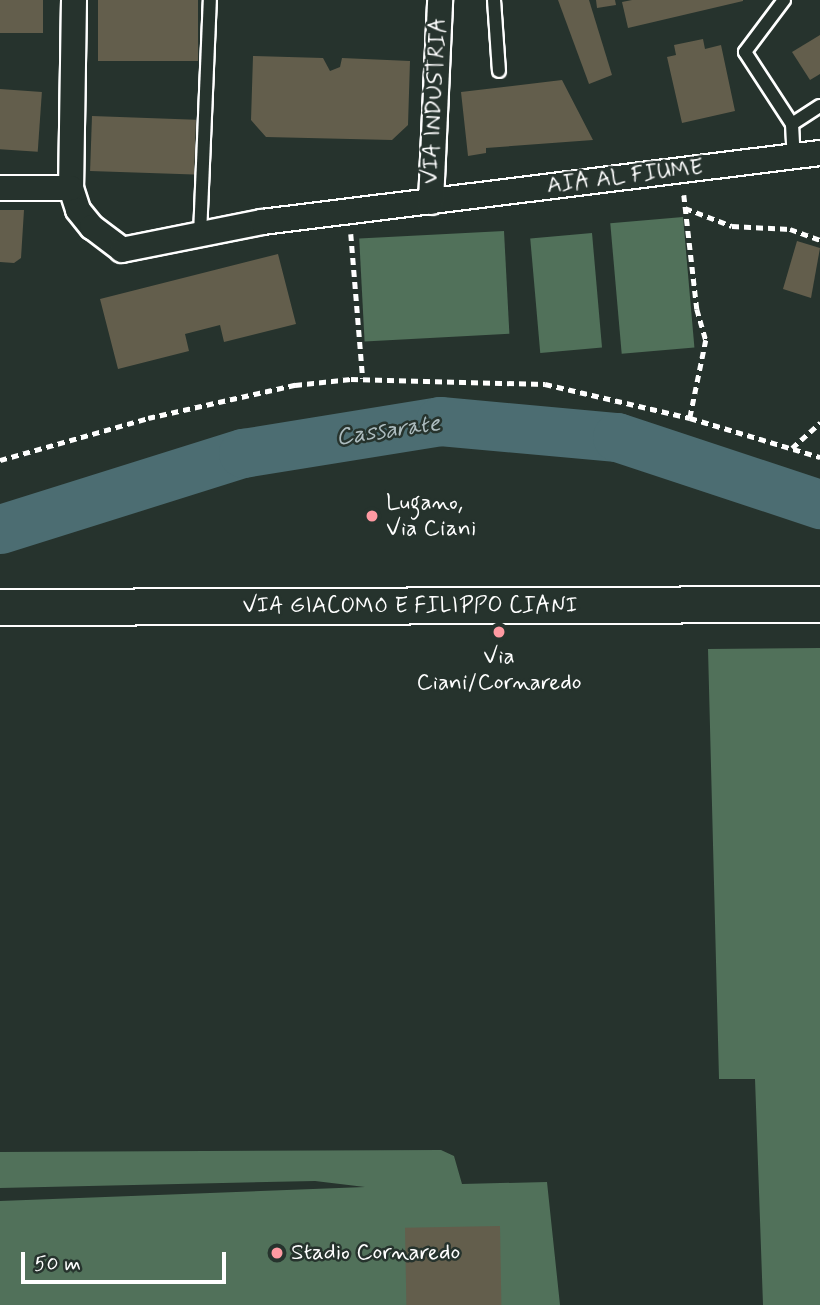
<!DOCTYPE html>
<html>
<head>
<meta charset="utf-8">
<style>
	body { margin:0 }
	#map { position:relative; width:820px; height:1305px; overflow:hidden; background:#26332d; font-family:Mynerve,sans-serif }
	div>[style] { position:absolute }
	.green>* { inset:0; background:#51715a; transform-origin:0 0 }
	.river>* { height:49px; margin:-24.5px; padding:0 24.5px; transform-origin:24.5px; border-radius:24.5px; background:#4c6d72 }
	.building>* { inset:0; background:#635e4c; transform-origin:0 0 }
	.path>* { height:4.5px; margin-top:-2.25px; transform-origin:0; background:repeating-linear-gradient(90deg,#fff 0 7px,transparent 0 12px) }
	.roads { filter:drop-shadow(2px 0 #fff) drop-shadow(-2px 0 #fff) drop-shadow(0 2px #fff) drop-shadow(0 -2px #fff) }
	.service>* { height:12px; margin:-6px; padding:0 6px; transform-origin:6px; border-radius:6px; background:#26332d }
	.minor>* { height:24px; margin:-12px; padding:0 12px; transform-origin:12px; border-radius:12px; background:#26332d }
	.secondary>* { height:35px; margin:-17.5px; padding:0 17.5px; transform-origin:17.5px; border-radius:17.5px; background:#26332d }
	.dots>* { width:19px; height:19px; translate:-50% -50%; box-sizing:border-box; border:4px solid #26332d; border-radius:50% }
	span { translate:-50% -50%; white-space:nowrap; text-align:center; line-height:1.15; -webkit-text-stroke:5px #26332d; paint-order:stroke }
	.street-label { font-size:23px; color:#fff }
	.poi-label { font-size:23px; color:#fff }
	.left { translate:0 -50%; text-align:left }
	.water-label { font-size:24px; color:#aebdc0; font-style:italic }
	.scale { position:absolute; left:21px; top:1252px; width:205px; height:32px; box-sizing:border-box; border:4px solid #fff; border-top:0; padding-left:9px; font-size:21px; line-height:24px; white-space:nowrap; color:#fff; -webkit-text-stroke:5px #26332d; paint-order:stroke }
</style>
</head>
<body>
<div id="map">
	<div class="green">
		<div style="left:683px;top:217px;width:131px;height:73px;rotate:85deg"></div>
		<div style="left:504px;top:231px;width:103px;height:145px;rotate:87deg"></div>
		<div style="left:592px;top:233px;width:115px;height:62px;rotate:85deg"></div>
		<div style="clip-path:polygon(820px 648px,820px 1305px,763px 1305px,755px 1079px,719px 1079px,708px 649px)"></div>
		<div style="clip-path:polygon(441px 1150px,454px 1156px,462px 1184px,547px 1182px,560px 1305px,0 1305px,0 1201px,365px 1187px,315px 1181px,0 1188px,0 1152px)"></div>
	</div>
	<div class="river">
		<div style="left:0;top:529px;width:255px;rotate:-17.4deg"></div>
		<div style="left:243px;top:453px;width:200px;rotate:-9.2deg"></div>
		<div style="left:440px;top:421px;width:178px;rotate:5.2deg"></div>
		<div style="left:617px;top:437px;width:214px;rotate:18.3deg"></div>
	</div>
	<div class="building">
		<div style="left:0;top:0;width:43px;height:33px"></div>
		<div style="left:98px;top:0;width:100px;height:61px"></div>
		<div style="clip-path:polygon(558px 0,589px 0,612px 75px,589px 84px)"></div>
		<div style="clip-path:polygon(596px 0,615px 0,616px 5px,597px 8px)"></div>
		<div style="clip-path:polygon(632px 0,743px 0,743px 1px,628px 28px,622px 2px)"></div>
		<div style="clip-path:polygon(820px 35px,820px 74px,810px 80px,792px 52px)"></div>
		<div style="clip-path:polygon(703px 39px,705px 49px,721px 45px,735px 111px,682px 123px,667px 57px,676px 55px,674px 45px)"></div>
		<div style="clip-path:polygon(253px 56px,323px 58px,330px 71px,340px 67px,342px 58px,410px 61px,408px 125px,392px 140px,266px 137px,251px 120px)"></div>
		<div style="clip-path:polygon(562px 80px,593px 140px,486px 148px,486px 153px,468px 156px,461px 92px)"></div>
		<div style="left:0;top:89px;width:42px;height:60px;rotate:4deg"></div>
		<div style="left:92px;top:116px;width:104px;height:55px;rotate:2deg"></div>
		<div style="clip-path:polygon(0 210px,24px 210px,21px 258px,14px 263px,0 262px)"></div>
		<div style="clip-path:polygon(797px 241px,820px 248px,811px 298px,783px 289px)"></div>
		<div style="clip-path:polygon(278px 254px,296px 324px,224px 342px,220px 325px,185px 334px,189px 351px,118px 369px,100px 299px)"></div>
		<div style="left:500px;top:1226px;width:79px;height:95px;rotate:89deg"></div>
	</div>
	<div class="path">
		<div style="left:684px;top:195px;width:115px;rotate:83.5deg"></div>
		<div style="left:697px;top:309px;width:32px;rotate:74deg"></div>
		<div style="left:706px;top:340px;width:80px;rotate:101.6deg"></div>
		<div style="left:685px;top:208px;width:50px;rotate:21deg"></div>
		<div style="left:732px;top:226px;width:58px;rotate:3deg"></div>
		<div style="left:790px;top:229px;width:32px;rotate:20deg"></div>
		<div style="left:351px;top:234px;width:145px;rotate:85.3deg"></div>
		<div style="left:792px;top:448px;width:38px;rotate:-42deg"></div>
		<div style="left:0;top:460px;width:154px;rotate:-15.8deg"></div>
		<div style="left:148px;top:418px;width:151px;rotate:-12.7deg"></div>
		<div style="left:295px;top:385px;width:56px;rotate:-6.1deg"></div>
		<div style="left:351px;top:379px;width:194px;rotate:1.5deg"></div>
		<div style="left:545px;top:384px;width:149px;rotate:13.2deg"></div>
		<div style="left:690px;top:418px;width:136px;rotate:16.7deg"></div>
	</div>
	<div class="roads">
		<div class="service">
			<div style="left:494px;top:0;width:71px;rotate:86deg"></div>
			<div style="left:784px;top:0;width:65px;rotate:126.9deg"></div>
			<div style="left:745px;top:52px;width:86px;rotate:56.9deg"></div>
			<div style="left:792px;top:124px;width:33px;rotate:87deg"></div>
			<div style="left:792px;top:124px;width:33px;rotate:-33deg"></div>
			<div style="left:200px;top:235px;width:235px;rotate:-87.6deg"></div>
		</div>
		<div class="minor">
			<div style="left:74px;top:0;width:188px;rotate:90.9deg"></div>
			<div style="left:71px;top:188px;width:23px;rotate:72deg"></div>
			<div style="left:78px;top:210px;width:22px;rotate:51deg"></div>
			<div style="left:92px;top:227px;width:38px;rotate:37deg"></div>
			<div style="left:122px;top:250px;width:143px;rotate:-11.3deg"></div>
			<div style="left:262px;top:222px;width:562px;rotate:-7.05deg"></div>
			<div style="left:0;top:188px;width:71px"></div>
			<div style="left:431px;top:202px;width:202px;rotate:-87.4deg"></div>
		</div>
		<div class="secondary">
			<div style="left:0;top:607px;width:820px;rotate:-0.21deg"></div>
		</div>
	</div>
	<div class="dots">
		<div style="left:372px;top:516px;background:#ff9aa2"></div>
		<div style="left:499px;top:632px;background:#ff9aa2"></div>
		<div style="left:277px;top:1253px;background:#ff9aa2"></div>
	</div>
	<div class="street-label">
		<span style="left:435px;top:101px;rotate:-87deg">VIA INDUSTRIA</span>
		<span style="left:625px;top:177px;rotate:-7deg">AIA AL FIUME</span>
		<span style="left:410px;top:606px">VIA GIACOMO E FILIPPO CIANI</span>
	</div>
	<div class="poi-label">
		<span class="left" style="left:386px;top:516px">Lugano,<br>Via Ciani</span>
		<span style="left:499px;top:670px">Via<br>Ciani/Cornaredo</span>
		<span class="left" style="left:291px;top:1253px">Stadio Cornaredo</span>
	</div>
	<div class="water-label">
		<span style="left:388px;top:431px;rotate:-8deg">Cassarate</span>
	</div>
	<div class="scale">50 m</div>
</div>
</body>
</html>
